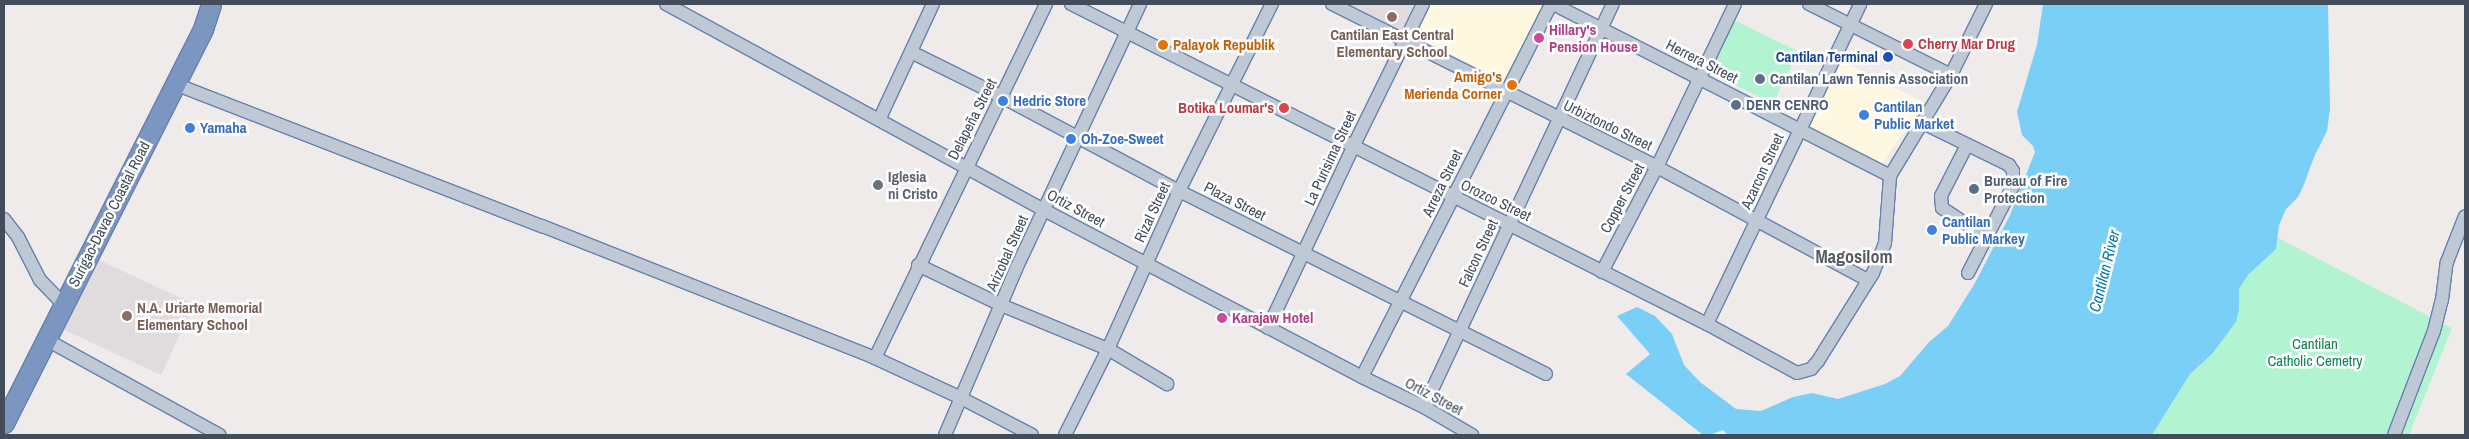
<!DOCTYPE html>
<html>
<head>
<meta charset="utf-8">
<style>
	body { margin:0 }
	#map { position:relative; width:2469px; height:439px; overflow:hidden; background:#efebeb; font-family:"Archivo Narrow",sans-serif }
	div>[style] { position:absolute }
	.commercial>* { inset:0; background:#fef8e0 }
	.education>* { inset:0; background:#e0dcdd; transform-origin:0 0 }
	.green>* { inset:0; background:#b2f4d2; transform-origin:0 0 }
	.water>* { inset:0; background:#79cff6 }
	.roads { filter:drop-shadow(1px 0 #6781ad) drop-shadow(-1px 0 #6781ad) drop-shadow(0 1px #6781ad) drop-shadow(0 -1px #6781ad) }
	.minor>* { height:12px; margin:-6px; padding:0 6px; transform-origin:6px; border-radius:6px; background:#bfc9d5 }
	.highway>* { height:19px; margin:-9.5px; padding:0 9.5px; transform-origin:9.5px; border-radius:9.5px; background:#7c96c2 }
	.dots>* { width:14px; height:14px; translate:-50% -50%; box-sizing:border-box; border:2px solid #fff; border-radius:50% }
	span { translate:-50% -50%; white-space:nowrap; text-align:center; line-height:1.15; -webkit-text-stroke:5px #fff; paint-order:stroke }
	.hotel-label { font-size:15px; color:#b23c85; font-weight:700 }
	.left { translate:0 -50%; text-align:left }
	.education-label { font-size:15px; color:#785e54; font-weight:700 }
	.health-label { font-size:15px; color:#be3a42; font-weight:700 }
	.right { translate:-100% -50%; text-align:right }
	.food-label { font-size:15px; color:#c56008; font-weight:700 }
	.transit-label { font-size:15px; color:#164399; font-weight:700 }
	.street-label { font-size:15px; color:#424c5b }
	.service-label { font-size:15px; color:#4e5e75; font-weight:700 }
	.shop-label { font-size:15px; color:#366cbe; font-weight:700 }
	.worship-label { font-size:15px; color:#5b616d; font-weight:700 }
	.park-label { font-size:15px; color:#0b8454 }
	.water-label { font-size:16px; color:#0078b0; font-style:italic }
	.quarter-label { font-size:18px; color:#575b61; font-weight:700 }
	.frame { position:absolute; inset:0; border:5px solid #424c5b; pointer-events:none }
</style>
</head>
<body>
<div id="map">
	<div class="commercial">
		<div style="clip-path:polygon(1430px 4px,1539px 4px,1543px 6px,1504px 81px,1414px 36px)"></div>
		<div style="clip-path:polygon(1838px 59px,1925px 103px,1880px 166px,1805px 127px)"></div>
	</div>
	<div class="education">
		<div style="clip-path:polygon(1346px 4px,1416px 4px,1403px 31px)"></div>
		<div style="left:97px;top:259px;width:107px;height:78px;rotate:25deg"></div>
	</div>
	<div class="green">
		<div style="left:1732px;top:19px;width:74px;height:58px;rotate:26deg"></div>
		<div style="clip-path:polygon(2276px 237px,2452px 328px,2409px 435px,2152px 435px,2190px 374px,2212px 354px,2239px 310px,2239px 289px,2248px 275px,2276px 249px)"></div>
	</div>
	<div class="water">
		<div style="clip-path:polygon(2043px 4px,2328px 4px,2330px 109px,2327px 131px,2314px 157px,2303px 187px,2298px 197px,2286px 209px,2279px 225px,2276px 249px,2248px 275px,2239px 289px,2239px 310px,2236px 322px,2212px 354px,2190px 374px,2152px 435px,1728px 435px,1723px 430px,1710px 435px,1703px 435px,1626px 374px,1650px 354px,1617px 316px,1637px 307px,1655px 316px,1672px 334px,1684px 365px,1700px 382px,1736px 409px,1761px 411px,1793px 397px,1812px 393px,1838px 399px,1885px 384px,1900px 376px,1929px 342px,1948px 326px,1975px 283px,2010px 215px,2035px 152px,2033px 146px,2022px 135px,2017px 112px,2037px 45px)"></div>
	</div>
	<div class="roads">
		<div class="minor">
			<div style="left:666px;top:4px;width:430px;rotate:28.6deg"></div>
			<div style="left:1044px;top:210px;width:359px;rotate:27.7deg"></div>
			<div style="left:1362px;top:377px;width:69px;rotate:25.8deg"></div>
			<div style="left:1424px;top:407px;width:56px;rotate:30.3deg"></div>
			<div style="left:1071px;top:4px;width:712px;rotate:26.71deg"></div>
			<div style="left:1707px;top:324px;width:102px;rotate:28.6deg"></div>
			<div style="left:1797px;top:373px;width:15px;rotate:-16deg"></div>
			<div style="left:1811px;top:369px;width:11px;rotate:-49deg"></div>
			<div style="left:1818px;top:361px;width:104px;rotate:-58deg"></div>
			<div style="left:1873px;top:273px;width:32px;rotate:-68deg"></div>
			<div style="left:1885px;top:243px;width:67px;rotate:-85.7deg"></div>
			<div style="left:1890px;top:176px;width:118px;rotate:-58.9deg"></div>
			<div style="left:1951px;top:75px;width:79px;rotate:-63.8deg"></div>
			<div style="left:1332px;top:4px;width:364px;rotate:26.6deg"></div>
			<div style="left:1657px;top:167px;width:239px;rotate:28.2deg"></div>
			<div style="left:1553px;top:4px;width:378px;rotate:27deg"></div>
			<div style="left:1809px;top:4px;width:159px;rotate:26.6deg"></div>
			<div style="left:911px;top:52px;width:102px;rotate:26.3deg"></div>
			<div style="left:1002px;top:97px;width:200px;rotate:28deg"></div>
			<div style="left:1179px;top:191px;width:410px;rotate:26.5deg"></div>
			<div style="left:175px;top:84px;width:394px;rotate:21.2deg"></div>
			<div style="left:542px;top:226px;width:358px;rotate:21.6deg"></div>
			<div style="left:875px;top:358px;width:95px;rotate:24.9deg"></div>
			<div style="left:961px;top:398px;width:80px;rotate:27.5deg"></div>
			<div style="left:880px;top:118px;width:126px;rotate:-65.1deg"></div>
			<div style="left:1923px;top:123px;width:96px;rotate:26deg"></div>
			<div style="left:2009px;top:165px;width:7px;rotate:56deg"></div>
			<div style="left:2013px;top:171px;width:15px;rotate:90deg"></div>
			<div style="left:2013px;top:186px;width:98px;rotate:117.3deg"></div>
			<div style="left:1967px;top:145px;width:57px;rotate:117deg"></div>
			<div style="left:1941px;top:196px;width:12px;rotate:85deg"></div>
			<div style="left:1942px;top:208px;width:53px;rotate:33.4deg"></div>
			<div style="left:4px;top:219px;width:23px;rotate:52deg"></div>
			<div style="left:18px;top:237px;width:48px;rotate:62.9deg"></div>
			<div style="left:40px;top:280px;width:33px;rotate:46deg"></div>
			<div style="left:918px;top:265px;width:92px;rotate:25.7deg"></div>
			<div style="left:1001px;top:305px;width:116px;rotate:22.4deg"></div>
			<div style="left:1108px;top:349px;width:69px;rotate:30.7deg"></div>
			<div style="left:1602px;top:272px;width:119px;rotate:-62.4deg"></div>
			<div style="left:1657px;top:167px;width:181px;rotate:-64.4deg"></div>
			<div style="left:1707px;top:324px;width:355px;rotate:-64.4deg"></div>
			<div style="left:1268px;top:328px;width:200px;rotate:-64.8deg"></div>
			<div style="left:1353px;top:147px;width:159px;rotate:-63.9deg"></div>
			<div style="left:47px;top:340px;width:197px;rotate:28.8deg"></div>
			<div style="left:875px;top:358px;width:393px;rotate:-64.2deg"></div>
			<div style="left:1362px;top:377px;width:418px;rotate:-63.1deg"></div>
			<div style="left:1424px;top:407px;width:445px;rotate:-64.9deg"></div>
			<div style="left:945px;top:435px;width:181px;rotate:-66.8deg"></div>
			<div style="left:1016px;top:269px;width:293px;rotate:-64.9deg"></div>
			<div style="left:1065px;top:435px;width:96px;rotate:-63.4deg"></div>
			<div style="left:1108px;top:349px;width:173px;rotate:-65.8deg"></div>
			<div style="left:1179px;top:191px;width:209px;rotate:-63.6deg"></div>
			<div style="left:2394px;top:435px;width:111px;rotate:-69deg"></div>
			<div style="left:2434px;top:331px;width:32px;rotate:-76deg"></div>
			<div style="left:2442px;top:300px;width:38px;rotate:-83deg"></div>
			<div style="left:2447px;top:262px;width:49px;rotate:-68.6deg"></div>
		</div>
		<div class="highway">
			<div style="left:4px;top:423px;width:441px;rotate:-63.2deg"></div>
			<div style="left:203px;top:29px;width:26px;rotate:-72deg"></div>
		</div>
	</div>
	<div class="dots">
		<div style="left:1392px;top:17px;background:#8d6e63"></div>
		<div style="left:1539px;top:38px;background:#d1479c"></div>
		<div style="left:1908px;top:44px;background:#e0444e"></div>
		<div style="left:1163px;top:45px;background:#e8710a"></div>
		<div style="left:1888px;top:57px;background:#1a4fb4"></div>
		<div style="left:1760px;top:79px;background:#5c6f8a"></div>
		<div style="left:1512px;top:85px;background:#e8710a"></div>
		<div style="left:1003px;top:101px;background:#3f7fe0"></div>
		<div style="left:1736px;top:105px;background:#5c6f8a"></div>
		<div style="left:1284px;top:108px;background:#e0444e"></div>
		<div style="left:1864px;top:115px;background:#3f7fe0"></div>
		<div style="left:190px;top:128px;background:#3f7fe0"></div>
		<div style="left:1071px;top:139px;background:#3f7fe0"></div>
		<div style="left:878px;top:185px;background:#6b7280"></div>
		<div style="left:1974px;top:189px;background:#5c6f8a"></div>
		<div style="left:1932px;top:230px;background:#3f7fe0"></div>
		<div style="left:127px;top:316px;background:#8d6e63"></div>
		<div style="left:1222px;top:318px;background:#d1479c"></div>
	</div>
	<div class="hotel-label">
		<span class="left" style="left:1549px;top:38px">Hillary's<br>Pension House</span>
		<span class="left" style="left:1232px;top:318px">Karajaw Hotel</span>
	</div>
	<div class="education-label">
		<span style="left:1392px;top:43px">Cantilan East Central<br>Elementary School</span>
		<span class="left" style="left:137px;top:316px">N.A. Uriarte Memorial<br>Elementary School</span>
	</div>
	<div class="health-label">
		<span class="left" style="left:1918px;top:44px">Cherry Mar Drug</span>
		<span class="right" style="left:1274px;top:108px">Botika Loumar's</span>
	</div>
	<div class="food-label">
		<span class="left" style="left:1173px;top:45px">Palayok Republik</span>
		<span class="right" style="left:1502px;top:85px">Amigo's<br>Merienda Corner</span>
	</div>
	<div class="transit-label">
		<span class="right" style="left:1878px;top:57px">Cantilan Terminal</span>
	</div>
	<div class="street-label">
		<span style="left:1702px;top:61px;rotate:27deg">Herrera Street</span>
		<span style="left:972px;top:119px;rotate:-63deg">Delapeña Street</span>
		<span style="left:1608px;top:125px;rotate:26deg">Urbiztondo Street</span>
		<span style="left:1330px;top:158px;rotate:-65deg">La Purisima Street</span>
		<span style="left:1762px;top:171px;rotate:-65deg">Azarcon Street</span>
		<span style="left:1442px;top:183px;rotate:-64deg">Arreza Street</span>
		<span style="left:1622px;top:198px;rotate:-62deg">Copper Street</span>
		<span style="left:1496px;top:200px;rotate:26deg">Orozco Street</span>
		<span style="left:1235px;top:201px;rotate:27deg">Plaza Street</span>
		<span style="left:1076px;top:208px;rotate:28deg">Ortiz Street</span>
		<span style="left:1152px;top:212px;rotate:-65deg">Rizal Street</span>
		<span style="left:109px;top:214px;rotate:-63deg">Surigao-Davao Coastal Road</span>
		<span style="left:1007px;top:253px;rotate:-66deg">Arizobal Street</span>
		<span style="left:1478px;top:253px;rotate:-65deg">Falcon Street</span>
		<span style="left:1434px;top:396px;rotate:28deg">Ortiz Street</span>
	</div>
	<div class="service-label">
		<span class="left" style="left:1770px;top:79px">Cantilan Lawn Tennis Association</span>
		<span class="left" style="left:1746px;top:105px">DENR CENRO</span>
		<span class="left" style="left:1984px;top:189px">Bureau of Fire<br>Protection</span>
	</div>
	<div class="shop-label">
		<span class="left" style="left:1013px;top:101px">Hedric Store</span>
		<span class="left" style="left:1874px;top:115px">Cantilan<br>Public Market</span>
		<span class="left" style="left:200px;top:128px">Yamaha</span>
		<span class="left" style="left:1081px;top:139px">Oh-Zoe-Sweet</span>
		<span class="left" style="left:1942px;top:230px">Cantilan<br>Public Markey</span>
	</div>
	<div class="worship-label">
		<span class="left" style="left:888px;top:185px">Iglesia<br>ni Cristo</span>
	</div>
	<div class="park-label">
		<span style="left:2315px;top:352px">Cantilan<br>Catholic Cemetry</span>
	</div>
	<div class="water-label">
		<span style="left:2104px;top:271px;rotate:-76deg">Cantilan River</span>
	</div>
	<div class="quarter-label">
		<span style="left:1854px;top:257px">Magosilom</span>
	</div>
	<div class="frame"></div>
</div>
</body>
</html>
